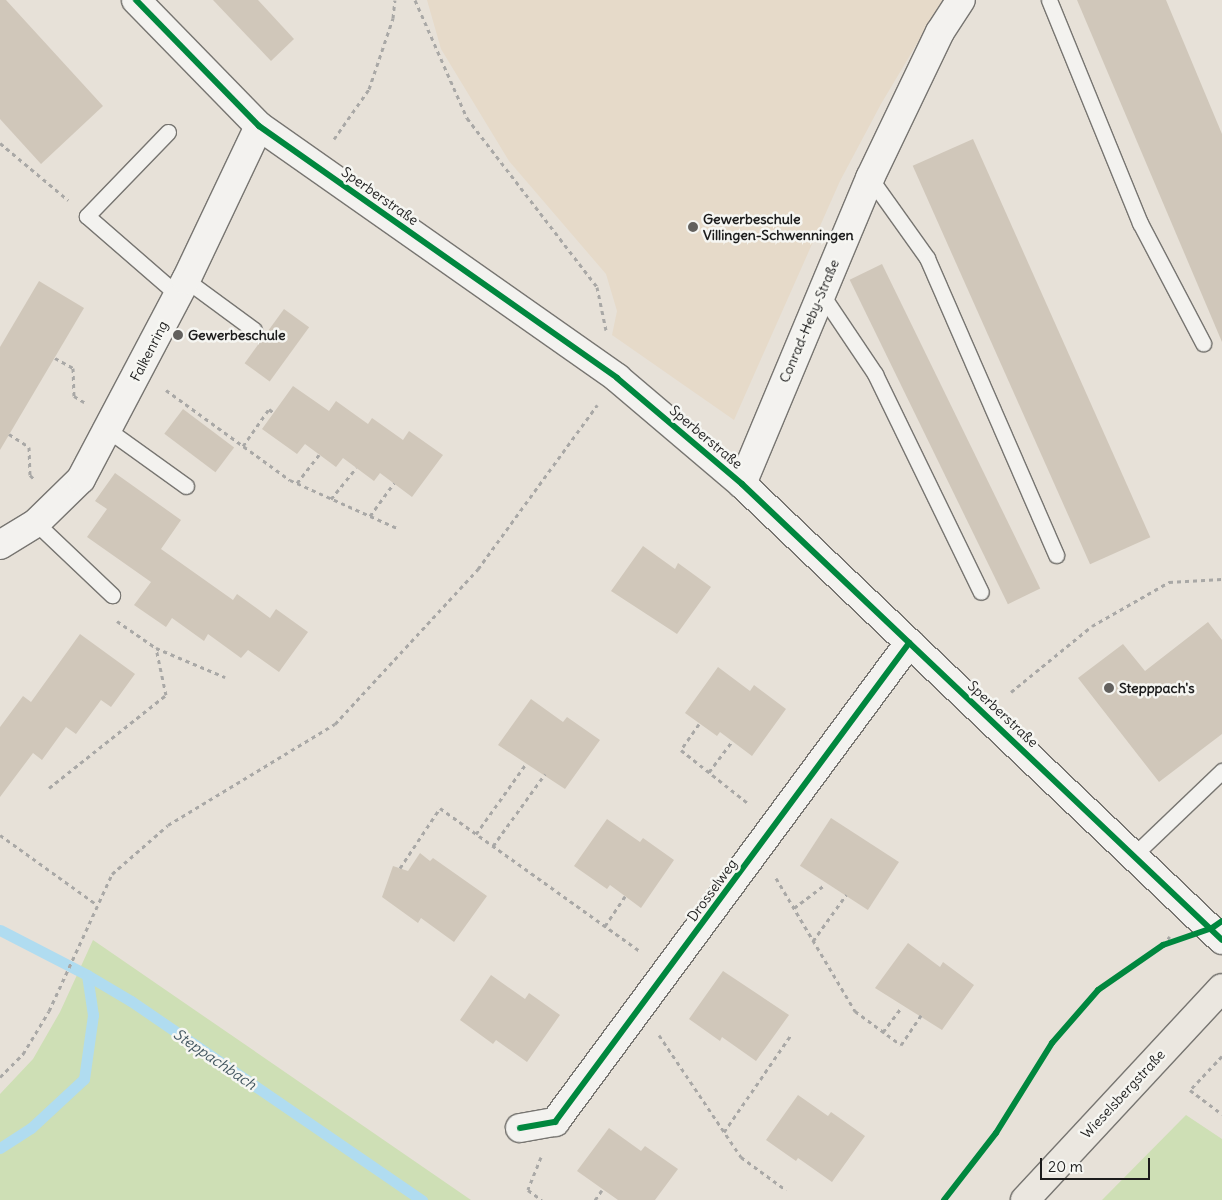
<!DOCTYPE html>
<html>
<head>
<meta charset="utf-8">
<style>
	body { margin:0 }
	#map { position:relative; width:1222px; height:1200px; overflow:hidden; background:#e7e1d8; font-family:Delius,sans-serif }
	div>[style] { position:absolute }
	.built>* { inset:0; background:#e6dac9 }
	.green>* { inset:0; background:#cedfb5 }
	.stream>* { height:11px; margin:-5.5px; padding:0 5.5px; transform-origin:5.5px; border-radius:5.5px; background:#b0dcf0 }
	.building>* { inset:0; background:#d0c7ba; transform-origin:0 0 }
	.path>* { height:3px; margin-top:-1.5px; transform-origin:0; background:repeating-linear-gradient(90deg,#a9a8a6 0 4px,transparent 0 8px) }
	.roads { filter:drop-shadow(1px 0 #777571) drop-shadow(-1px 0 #777571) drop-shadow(0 1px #777571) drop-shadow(0 -1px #777571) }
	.service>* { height:15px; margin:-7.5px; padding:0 7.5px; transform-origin:7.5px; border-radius:7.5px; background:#f3f2ef }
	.minor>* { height:28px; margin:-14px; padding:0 14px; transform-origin:14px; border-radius:14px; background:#f3f2ef }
	.primary>* { height:28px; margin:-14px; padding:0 14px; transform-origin:14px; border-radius:14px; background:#ebe7e0 }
	.cycleway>* { height:6px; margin:-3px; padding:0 3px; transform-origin:3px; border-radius:3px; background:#00873e }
	.dots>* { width:14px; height:14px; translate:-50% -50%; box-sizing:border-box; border:2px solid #f6f6f2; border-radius:50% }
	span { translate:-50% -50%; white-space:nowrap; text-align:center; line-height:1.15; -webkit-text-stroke:5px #f6f6f2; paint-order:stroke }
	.street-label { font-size:14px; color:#1c1c1c }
	.poi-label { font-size:14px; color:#1c1c1c; font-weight:700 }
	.left { translate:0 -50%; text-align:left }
	.water-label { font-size:15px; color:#41555f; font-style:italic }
	.scale { position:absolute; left:1040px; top:1158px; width:110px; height:22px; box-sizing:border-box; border:2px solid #1c1c1c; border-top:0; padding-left:6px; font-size:15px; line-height:18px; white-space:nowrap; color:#1c1c1c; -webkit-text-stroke:4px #f6f6f2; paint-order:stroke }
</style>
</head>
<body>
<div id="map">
	<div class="built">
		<div style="clip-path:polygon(427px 0,943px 0,881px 104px,840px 181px,734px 420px,612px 335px,617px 311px,606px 274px,509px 161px,441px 49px)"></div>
	</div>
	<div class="green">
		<div style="clip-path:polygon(93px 940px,471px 1200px,0 1200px,0 1094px,33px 1059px,60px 1012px)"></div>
		<div style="clip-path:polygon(1186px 1115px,1222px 1139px,1222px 1200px,1102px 1200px)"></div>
	</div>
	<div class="stream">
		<div style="left:0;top:930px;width:98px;rotate:27.3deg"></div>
		<div style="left:87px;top:975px;width:51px;rotate:30.6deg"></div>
		<div style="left:131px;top:1001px;width:353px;rotate:34.4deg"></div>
		<div style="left:0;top:1148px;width:37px;rotate:-33deg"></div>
		<div style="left:31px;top:1128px;width:72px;rotate:-42.8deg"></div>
		<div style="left:84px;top:1079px;width:65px;rotate:-82deg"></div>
		<div style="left:93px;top:1015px;width:40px;rotate:-98.5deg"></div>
	</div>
	<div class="building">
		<div style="clip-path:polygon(0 0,6px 0,103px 106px,41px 164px,0 119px)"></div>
		<div style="clip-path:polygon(213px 0,258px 0,294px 39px,271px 61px)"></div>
		<div style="clip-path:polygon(1077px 0,1166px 0,1222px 134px,1222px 342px)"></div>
		<div style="left:973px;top:139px;width:436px;height:66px;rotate:66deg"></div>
		<div style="left:882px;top:264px;width:361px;height:36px;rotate:64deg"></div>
		<div style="clip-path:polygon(39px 281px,84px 308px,0 450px,0 347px)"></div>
		<div style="left:284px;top:309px;width:31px;height:67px;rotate:36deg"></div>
		<div style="clip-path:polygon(293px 386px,329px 411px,336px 401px,368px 424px,372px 418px,403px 440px,409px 431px,443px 455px,412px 497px,380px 473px,374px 481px,343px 458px,336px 467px,305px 444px,297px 454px,262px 429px)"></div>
		<div style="left:183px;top:409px;width:64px;height:31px;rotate:37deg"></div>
		<div style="clip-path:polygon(115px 473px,181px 520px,161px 549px,233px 600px,237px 594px,270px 618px,276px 609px,308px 632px,279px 672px,248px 650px,241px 658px,208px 634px,204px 641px,172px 618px,166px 627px,134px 605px,151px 582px,87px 537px,107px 509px,95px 501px)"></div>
		<div style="clip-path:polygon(643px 546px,675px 569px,678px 563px,711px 587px,677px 634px,611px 591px)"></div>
		<div style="clip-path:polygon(1208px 622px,1222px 640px,1222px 734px,1159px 782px,1078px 678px,1123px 644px,1145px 671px)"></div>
		<div style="clip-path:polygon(80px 634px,135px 674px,111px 707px,101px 700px,76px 734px,66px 727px,42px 760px,33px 753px,0 797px,0 727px,23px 696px,31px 702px)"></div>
		<div style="clip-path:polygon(718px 667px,750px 691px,754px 685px,786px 709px,752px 756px,720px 732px,717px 736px,685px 713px)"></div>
		<div style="clip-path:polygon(531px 699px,563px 722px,567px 717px,600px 740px,565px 789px,498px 745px)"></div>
		<div style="left:831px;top:818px;width:81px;height:57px;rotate:33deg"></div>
		<div style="clip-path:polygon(607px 819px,640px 842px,643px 838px,674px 860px,641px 908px,610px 885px,607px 889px,574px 866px)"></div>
		<div style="clip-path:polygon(420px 853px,430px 861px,433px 858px,487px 896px,454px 942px,421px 918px,418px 923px,382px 897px,393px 866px,408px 871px)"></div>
		<div style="clip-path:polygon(908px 943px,940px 967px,943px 962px,974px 985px,942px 1030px,875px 988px)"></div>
		<div style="clip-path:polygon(723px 971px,789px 1015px,756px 1061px,722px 1037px,720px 1041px,689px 1019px)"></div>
		<div style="clip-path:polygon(491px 975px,525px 999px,529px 993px,560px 1015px,527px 1062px,496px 1040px,493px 1044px,460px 1020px)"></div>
		<div style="clip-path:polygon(798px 1095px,828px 1116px,831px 1112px,865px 1136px,832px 1182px,798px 1158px,796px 1161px,766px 1140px)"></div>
		<div style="clip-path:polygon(609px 1128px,641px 1151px,645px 1146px,678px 1169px,655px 1200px,618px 1200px,577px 1171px)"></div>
	</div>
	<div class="path">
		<div style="left:415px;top:0;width:129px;rotate:66.2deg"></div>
		<div style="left:467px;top:118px;width:213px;rotate:52.4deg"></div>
		<div style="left:597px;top:287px;width:44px;rotate:78.2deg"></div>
		<div style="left:334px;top:139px;width:61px;rotate:-55deg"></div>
		<div style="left:369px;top:89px;width:75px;rotate:-71.3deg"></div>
		<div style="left:393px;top:18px;width:18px;rotate:-84deg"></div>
		<div style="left:0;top:143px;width:89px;rotate:40deg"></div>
		<div style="left:55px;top:358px;width:21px;rotate:29deg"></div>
		<div style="left:73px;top:368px;width:28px;rotate:88deg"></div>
		<div style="left:74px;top:396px;width:12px;rotate:31deg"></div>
		<div style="left:166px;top:390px;width:153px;rotate:36deg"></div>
		<div style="left:290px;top:480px;width:117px;rotate:24.2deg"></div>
		<div style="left:9px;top:434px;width:24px;rotate:33deg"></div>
		<div style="left:29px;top:447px;width:28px;rotate:88deg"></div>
		<div style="left:30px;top:475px;width:6px;rotate:45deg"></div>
		<div style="left:243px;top:446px;width:45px;rotate:-54.9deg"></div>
		<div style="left:269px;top:409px;width:6px;rotate:39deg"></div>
		<div style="left:297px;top:483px;width:36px;rotate:-52deg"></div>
		<div style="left:331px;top:499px;width:40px;rotate:-51deg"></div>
		<div style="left:370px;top:516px;width:41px;rotate:-54deg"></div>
		<div style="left:117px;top:621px;width:47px;rotate:34.7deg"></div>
		<div style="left:156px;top:648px;width:75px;rotate:22.8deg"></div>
		<div style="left:1011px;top:692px;width:104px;rotate:-39.2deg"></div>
		<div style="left:1092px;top:626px;width:89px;rotate:-29.7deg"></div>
		<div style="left:1169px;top:582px;width:53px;rotate:-3.2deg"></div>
		<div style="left:699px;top:724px;width:32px;rotate:125deg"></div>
		<div style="left:681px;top:750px;width:87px;rotate:38.5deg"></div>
		<div style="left:709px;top:772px;width:39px;rotate:-53deg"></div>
		<div style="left:49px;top:788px;width:149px;rotate:-38.5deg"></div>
		<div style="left:166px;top:695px;width:48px;rotate:-102deg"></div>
		<div style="left:476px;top:834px;width:86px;rotate:-54.5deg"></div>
		<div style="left:0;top:835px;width:118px;rotate:35.7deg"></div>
		<div style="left:493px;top:846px;width:89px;rotate:-54.2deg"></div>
		<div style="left:400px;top:868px;width:72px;rotate:-56.3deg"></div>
		<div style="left:440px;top:808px;width:247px;rotate:35.6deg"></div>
		<div style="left:776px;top:878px;width:155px;rotate:59.3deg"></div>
		<div style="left:855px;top:1011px;width:57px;rotate:36.5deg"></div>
		<div style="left:901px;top:1045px;width:36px;rotate:-56deg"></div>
		<div style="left:794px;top:908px;width:39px;rotate:-37deg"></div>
		<div style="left:605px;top:926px;width:36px;rotate:-56deg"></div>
		<div style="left:813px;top:941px;width:57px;rotate:-54.3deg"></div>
		<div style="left:1163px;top:945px;width:11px;rotate:-52deg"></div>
		<div style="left:883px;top:1032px;width:31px;rotate:-53deg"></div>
		<div style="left:659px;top:1035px;width:147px;rotate:56.1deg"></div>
		<div style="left:741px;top:1157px;width:56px;rotate:36.3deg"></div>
		<div style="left:1222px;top:1056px;width:47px;rotate:133.3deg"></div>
		<div style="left:1190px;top:1090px;width:40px;rotate:37deg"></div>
		<div style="left:0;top:1077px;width:33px;rotate:-45deg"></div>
		<div style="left:23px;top:1054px;width:50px;rotate:-58.8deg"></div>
		<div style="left:49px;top:1011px;width:151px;rotate:-65.3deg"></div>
		<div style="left:112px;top:874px;width:74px;rotate:-41.2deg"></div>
		<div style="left:168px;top:825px;width:195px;rotate:-31.2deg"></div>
		<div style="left:335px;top:724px;width:211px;rotate:-47.3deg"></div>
		<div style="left:478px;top:569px;width:203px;rotate:-54deg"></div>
		<div style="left:724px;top:1132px;width:118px;rotate:-55.4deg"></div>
		<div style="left:541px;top:1157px;width:35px;rotate:112deg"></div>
		<div style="left:528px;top:1190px;width:17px;rotate:36deg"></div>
		<div style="left:595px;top:1200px;width:12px;rotate:-55deg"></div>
	</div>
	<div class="roads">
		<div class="service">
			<div style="left:1049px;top:0;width:241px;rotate:67.8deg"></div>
			<div style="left:1140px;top:223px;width:136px;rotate:62.3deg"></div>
			<div style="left:168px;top:132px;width:117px;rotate:134deg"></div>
			<div style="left:87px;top:216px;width:121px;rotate:41deg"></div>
			<div style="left:870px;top:178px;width:98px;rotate:54.5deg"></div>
			<div style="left:927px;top:258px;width:324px;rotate:66.5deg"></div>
			<div style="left:186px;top:280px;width:84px;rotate:36.3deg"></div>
			<div style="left:820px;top:292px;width:99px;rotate:56.1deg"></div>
			<div style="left:875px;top:374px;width:242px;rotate:64.1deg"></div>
			<div style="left:108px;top:430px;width:96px;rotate:35.7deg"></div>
			<div style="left:36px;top:523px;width:105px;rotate:43.5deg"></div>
			<div style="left:1134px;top:855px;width:122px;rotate:-43.7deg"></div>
		</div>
		<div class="minor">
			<div style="left:136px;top:0;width:176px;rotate:45.7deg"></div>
			<div style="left:259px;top:126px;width:438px;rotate:35.1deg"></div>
			<div style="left:617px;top:378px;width:164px;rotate:40.3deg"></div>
			<div style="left:742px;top:484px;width:662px;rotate:43.53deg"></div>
			<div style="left:742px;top:484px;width:332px;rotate:-67.3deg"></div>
			<div style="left:870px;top:178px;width:162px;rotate:-64.4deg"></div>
			<div style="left:940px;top:32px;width:38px;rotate:-57deg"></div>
			<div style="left:0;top:545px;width:42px;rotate:-31.4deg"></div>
			<div style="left:36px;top:523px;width:63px;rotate:-44.4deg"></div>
			<div style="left:81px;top:479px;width:225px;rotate:-62.2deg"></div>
			<div style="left:186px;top:280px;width:170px;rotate:-64.6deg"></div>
			<div style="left:520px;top:1128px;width:36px;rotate:-10deg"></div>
			<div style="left:555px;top:1122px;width:596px;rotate:-53.53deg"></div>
		</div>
		<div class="primary">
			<div style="left:1025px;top:1200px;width:289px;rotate:-47.1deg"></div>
		</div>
	</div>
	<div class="cycleway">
		<div style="left:136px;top:0;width:176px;rotate:45.7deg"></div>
		<div style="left:259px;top:126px;width:438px;rotate:35.1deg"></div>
		<div style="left:617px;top:378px;width:164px;rotate:40.3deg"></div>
		<div style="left:742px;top:484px;width:662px;rotate:43.53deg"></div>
		<div style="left:520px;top:1128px;width:36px;rotate:-10deg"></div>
		<div style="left:555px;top:1122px;width:596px;rotate:-53.53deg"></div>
		<div style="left:944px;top:1200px;width:85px;rotate:-52.2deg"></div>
		<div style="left:996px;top:1133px;width:106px;rotate:-58.1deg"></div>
		<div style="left:1052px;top:1043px;width:70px;rotate:-49deg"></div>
		<div style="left:1098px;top:990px;width:79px;rotate:-34.7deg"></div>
		<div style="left:1163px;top:945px;width:52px;rotate:-19.1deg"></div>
		<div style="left:1212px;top:928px;width:12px;rotate:-35deg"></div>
	</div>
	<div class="dots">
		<div style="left:693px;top:227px;background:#63615e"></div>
		<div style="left:178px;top:335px;background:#63615e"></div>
		<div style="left:1109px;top:688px;background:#63615e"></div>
	</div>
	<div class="street-label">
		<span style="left:380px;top:196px;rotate:35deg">Sperberstraße</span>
		<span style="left:809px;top:321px;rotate:-67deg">Conrad-Heby-Straße</span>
		<span style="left:149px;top:351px;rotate:-63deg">Falkenring</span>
		<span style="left:706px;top:437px;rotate:40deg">Sperberstraße</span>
		<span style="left:1003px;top:714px;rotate:43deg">Sperberstraße</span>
		<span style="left:712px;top:890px;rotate:-54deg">Drosselweg</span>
		<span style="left:1123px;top:1094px;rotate:-47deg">Wieselsbergstraße</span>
	</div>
	<div class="poi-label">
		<span class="left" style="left:703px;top:227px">Gewerbeschule<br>Villingen-Schwenningen</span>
		<span class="left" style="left:188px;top:335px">Gewerbeschule</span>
		<span class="left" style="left:1119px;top:688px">Stepppach's</span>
	</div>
	<div class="water-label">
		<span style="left:215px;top:1059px;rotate:34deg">Steppachbach</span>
	</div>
	<div class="scale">20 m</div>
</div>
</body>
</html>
